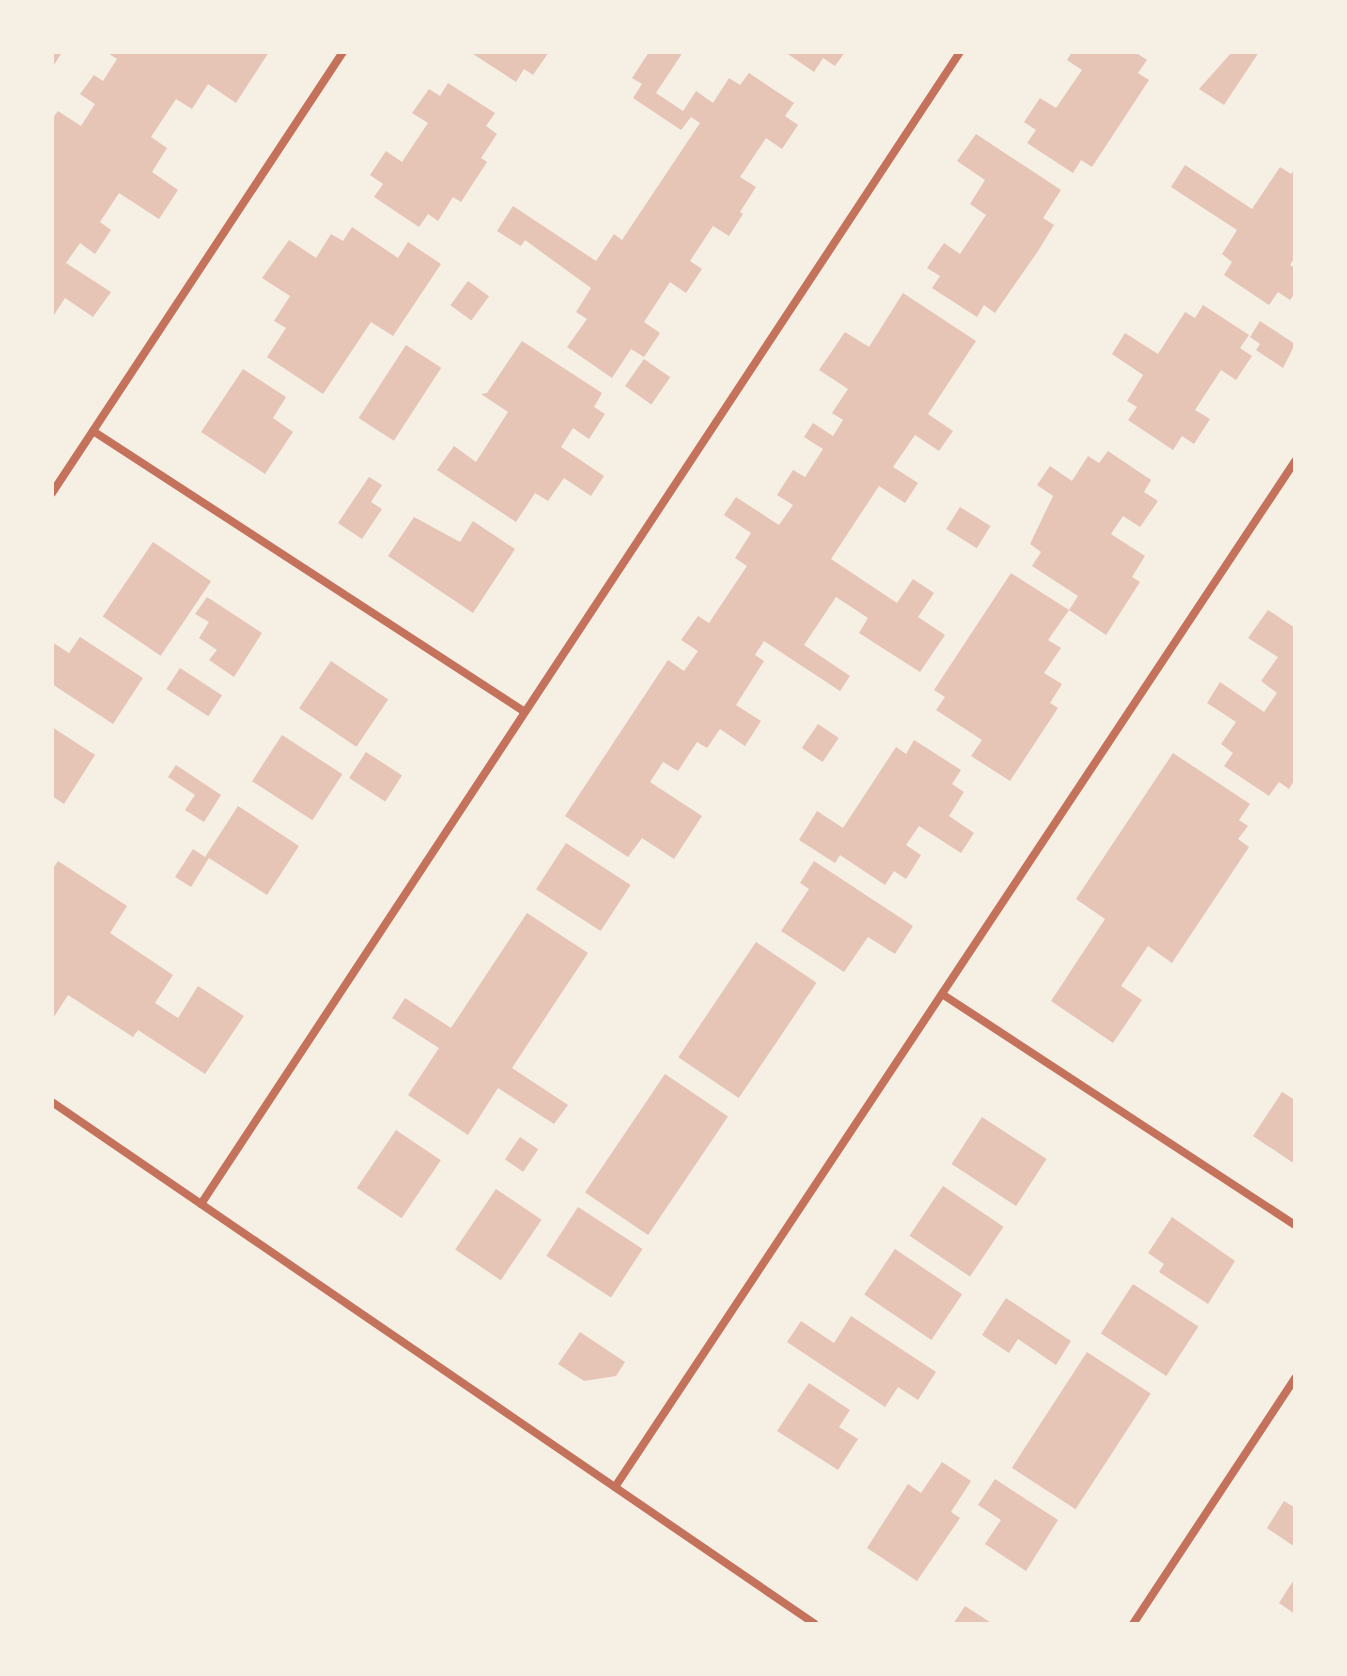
<!DOCTYPE html>
<html>
<head>
<meta charset="utf-8">
<style>
	body { margin:0 }
	#map { position:relative; width:1347px; height:1676px; overflow:hidden; background:#f6efe4; font-family:"Exo 2",sans-serif }
	div>[style] { position:absolute }
	.building>* { inset:0; background:#e6c5b7; transform-origin:0 0 }
	.minor>* { height:8px; margin:-4px; padding:0 4px; transform-origin:4px; border-radius:4px; background:#c5725c }
	span { translate:-50% -50%; white-space:nowrap; text-align:center; line-height:1.15; -webkit-text-stroke:8px #f6efe4; paint-order:stroke }
	.frame { position:absolute; inset:0; border:54px solid #f6efe4; pointer-events:none }
</style>
</head>
<body>
<div id="map">
	<div class="building">
		<div style="clip-path:polygon(52px 52px,61px 54px,52px 68px)"></div>
		<div style="clip-path:polygon(106px 52px,269px 52px,236px 103px,208px 84px,192px 109px,176px 99px,151px 137px,167px 148px,152px 172px,178px 190px,159px 219px,119px 193px,100px 222px,111px 230px,95px 254px,80px 243px,66px 263px,111px 292px,93px 317px,65px 298px,52px 318px,52px 119px,58px 111px,81px 126px,95px 104px,80px 94px,94px 75px,103px 81px,117px 59px)"></div>
		<div style="clip-path:polygon(470px 52px,549px 52px,533px 75px,524px 69px,516px 82px)"></div>
		<div style="clip-path:polygon(649px 52px,683px 52px,656px 93px,683px 111px,696px 91px,713px 103px,729px 78px,740px 85px,749px 73px,794px 103px,785px 116px,798px 125px,782px 149px,766px 138px,740px 177px,756px 187px,740px 212px,743px 214px,729px 236px,713px 226px,690px 261px,702px 269px,686px 293px,670px 282px,644px 322px,660px 333px,644px 357px,631px 349px,612px 378px,567px 347px,587px 319px,576px 312px,591px 288px,525px 240px,521px 246px,497px 231px,513px 206px,596px 261px,614px 234px,622px 240px,700px 123px,691px 117px,681px 130px,633px 98px,642px 84px,632px 78px)"></div>
		<div style="clip-path:polygon(785px 52px,845px 52px,835px 66px,823px 58px,814px 72px)"></div>
		<div style="clip-path:polygon(1072px 52px,1135px 52px,1147px 60px,1138px 73px,1149px 80px,1092px 167px,1081px 160px,1073px 173px,1027px 143px,1036px 130px,1024px 122px,1040px 98px,1056px 108px,1082px 70px,1067px 60px)"></div>
		<div style="clip-path:polygon(1232px 52px,1259px 52px,1224px 105px,1199px 89px)"></div>
		<div style="clip-path:polygon(448px 83px,495px 113px,486px 126px,497px 134px,481px 158px,487px 162px,461px 202px,453px 197px,438px 221px,428px 214px,419px 227px,374px 197px,383px 184px,370px 175px,386px 151px,402px 162px,428px 123px,412px 113px,429px 89px,440px 96px)"></div>
		<div style="clip-path:polygon(976px 134px,1061px 190px,1043px 218px,1054px 225px,1038px 251px,995px 313px,984px 305px,977px 317px,932px 288px,940px 276px,927px 268px,944px 243px,960px 254px,986px 215px,970px 204px,985px 180px,957px 161px)"></div>
		<div style="clip-path:polygon(1185px 165px,1252px 209px,1280px 167px,1291px 174px,1295px 169px,1295px 257px,1290px 265px,1295px 268px,1295px 293px,1290px 300px,1278px 292px,1269px 305px,1224px 275px,1232px 262px,1222px 254px,1237px 230px,1171px 187px)"></div>
		<div style="clip-path:polygon(352px 227px,398px 258px,408px 242px,441px 264px,393px 336px,371px 322px,323px 394px,267px 357px,286px 328px,274px 321px,290px 296px,262px 278px,289px 240px,316px 258px,331px 234px,343px 241px)"></div>
		<div style="left:468px;top:281px;width:26px;height:30px;rotate:36deg"></div>
		<div style="clip-path:polygon(903px 293px,976px 341px,928px 414px,953px 431px,939px 451px,915px 435px,893px 467px,918px 483px,905px 503px,879px 486px,831px 559px,897px 603px,913px 579px,934px 593px,918px 617px,945px 635px,920px 672px,859px 633px,868px 618px,836px 597px,804px 645px,850px 676px,840px 691px,764px 641px,755px 655px,764px 661px,736px 705px,761px 721px,745px 746px,720px 729px,707px 748px,697px 742px,678px 771px,663px 762px,650px 782px,702px 816px,674px 859px,642px 838px,628px 857px,565px 816px,668px 660px,684px 671px,698px 651px,681px 640px,698px 616px,709px 623px,747px 566px,735px 558px,751px 533px,724px 515px,736px 497px,779px 525px,793px 505px,777px 495px,793px 470px,805px 477px,823px 449px,804px 437px,813px 423px,833px 436px,843px 420px,832px 413px,848px 389px,819px 370px,845px 332px,869px 347px)"></div>
		<div style="clip-path:polygon(1203px 305px,1249px 335px,1240px 348px,1252px 356px,1236px 380px,1221px 370px,1195px 410px,1210px 419px,1194px 444px,1182px 436px,1173px 450px,1128px 420px,1137px 407px,1127px 401px,1143px 375px,1112px 354px,1125px 333px,1158px 354px,1185px 312px,1195px 318px)"></div>
		<div style="clip-path:polygon(1260px 321px,1295px 344px,1283px 368px,1256px 350px,1260px 344px,1250px 337px)"></div>
		<div style="clip-path:polygon(522px 341px,602px 393px,594px 407px,605px 414px,589px 439px,573px 428px,561px 447px,604px 476px,591px 496px,564px 478px,548px 501px,535px 493px,516px 522px,437px 470px,454px 446px,476px 462px,508px 412px,481px 394px,487px 393px)"></div>
		<div style="left:406px;top:345px;width:42px;height:87px;rotate:33deg"></div>
		<div style="left:644px;top:359px;width:32px;height:33px;rotate:35deg"></div>
		<div style="clip-path:polygon(243px 369px,286px 397px,273px 418px,293px 432px,265px 474px,201px 432px)"></div>
		<div style="clip-path:polygon(1108px 451px,1151px 480px,1144px 492px,1158px 501px,1140px 527px,1123px 516px,1111px 534px,1145px 556px,1132px 577px,1140px 582px,1106px 635px,1069px 610px,1078px 596px,1032px 566px,1041px 552px,1030px 544px,1053px 496px,1037px 485px,1050px 466px,1072px 481px,1088px 456px,1099px 463px)"></div>
		<div style="clip-path:polygon(369px 477px,382px 485px,371px 502px,382px 509px,362px 539px,338px 523px)"></div>
		<div style="left:960px;top:507px;width:36px;height:26px;rotate:32deg"></div>
		<div style="clip-path:polygon(414px 517px,460px 542px,473px 521px,515px 549px,473px 613px,388px 556px)"></div>
		<div style="left:153px;top:542px;width:70px;height:90px;rotate:34deg"></div>
		<div style="clip-path:polygon(1011px 573px,1069px 610px,1048px 640px,1061px 648px,1044px 673px,1062px 684px,1050px 703px,1058px 708px,1010px 781px,971px 756px,982px 740px,936px 710px,945px 697px,934px 690px)"></div>
		<div style="clip-path:polygon(207px 597px,262px 633px,234px 677px,209px 660px,217px 650px,199px 638px,209px 622px,195px 614px)"></div>
		<div style="clip-path:polygon(1268px 610px,1295px 628px,1295px 779px,1289px 789px,1279px 782px,1269px 796px,1224px 766px,1233px 753px,1221px 744px,1236px 722px,1207px 703px,1220px 682px,1264px 712px,1277px 693px,1261px 681px,1278px 657px,1248px 638px)"></div>
		<div style="clip-path:polygon(80px 637px,143px 678px,113px 724px,52px 684px,52px 642px,69px 653px)"></div>
		<div style="left:331px;top:661px;width:69px;height:57px;rotate:34deg"></div>
		<div style="left:180px;top:668px;width:50px;height:25px;rotate:33deg"></div>
		<div style="left:818px;top:724px;width:25px;height:29px;rotate:34deg"></div>
		<div style="clip-path:polygon(52px 727px,95px 755px,64px 804px,52px 796px)"></div>
		<div style="left:282px;top:735px;width:72px;height:55px;rotate:33deg"></div>
		<div style="clip-path:polygon(914px 740px,961px 770px,952px 784px,964px 792px,949px 816px,974px 833px,961px 853px,919px 826px,906px 845px,921px 855px,906px 879px,894px 871px,885px 885px,840px 855px,835px 863px,799px 840px,817px 811px,843px 828px,896px 747px,906px 754px)"></div>
		<div style="left:366px;top:752px;width:43px;height:31px;rotate:33deg"></div>
		<div style="clip-path:polygon(1173px 753px,1250px 804px,1239px 820px,1248px 826px,1238px 839px,1249px 847px,1172px 963px,1148px 946px,1121px 986px,1142px 1000px,1113px 1043px,1051px 1001px,1105px 919px,1076px 899px)"></div>
		<div style="clip-path:polygon(176px 765px,221px 795px,204px 822px,185px 810px,195px 795px,168px 777px)"></div>
		<div style="clip-path:polygon(238px 806px,299px 846px,267px 895px,209px 858px,191px 887px,175px 877px,193px 849px,205px 857px)"></div>
		<div style="left:566px;top:843px;width:77px;height:55px;rotate:33deg"></div>
		<div style="clip-path:polygon(58px 861px,127px 906px,110px 933px,173px 975px,155px 1003px,178px 1018px,198px 986px,244px 1016px,205px 1074px,138px 1030px,133px 1037px,68px 995px,52px 1020px,52px 870px)"></div>
		<div style="clip-path:polygon(814px 861px,913px 926px,895px 954px,868px 937px,844px 972px,781px 931px,809px 889px,800px 883px)"></div>
		<div style="clip-path:polygon(527px 913px,588px 953px,512px 1068px,568px 1105px,554px 1124px,498px 1088px,468px 1135px,408px 1095px,439px 1048px,392px 1018px,405px 998px,451px 1028px)"></div>
		<div style="left:756px;top:942px;width:73px;height:139px;rotate:34deg"></div>
		<div style="left:665px;top:1074px;width:76px;height:143px;rotate:34deg"></div>
		<div style="clip-path:polygon(1282px 1092px,1295px 1100px,1295px 1164px,1253px 1136px)"></div>
		<div style="left:982px;top:1117px;width:77px;height:56px;rotate:33deg"></div>
		<div style="left:396px;top:1130px;width:54px;height:70px;rotate:34deg"></div>
		<div style="left:520px;top:1137px;width:22px;height:27px;rotate:34deg"></div>
		<div style="left:943px;top:1186px;width:73px;height:60px;rotate:34deg"></div>
		<div style="left:496px;top:1189px;width:55px;height:73px;rotate:34deg"></div>
		<div style="left:578px;top:1207px;width:77px;height:58px;rotate:33deg"></div>
		<div style="clip-path:polygon(1172px 1217px,1235px 1261px,1208px 1304px,1159px 1272px,1164px 1264px,1148px 1253px)"></div>
		<div style="left:895px;top:1249px;width:81px;height:55px;rotate:34deg"></div>
		<div style="left:1133px;top:1284px;width:78px;height:59px;rotate:33deg"></div>
		<div style="clip-path:polygon(1006px 1298px,1071px 1341px,1056px 1365px,1018px 1339px,1009px 1353px,982px 1335px)"></div>
		<div style="clip-path:polygon(851px 1316px,936px 1372px,918px 1400px,898px 1387px,885px 1407px,787px 1342px,801px 1321px,834px 1343px)"></div>
		<div style="clip-path:polygon(580px 1332px,625px 1362px,616px 1376px,584px 1381px,558px 1364px)"></div>
		<div style="left:1087px;top:1352px;width:76px;height:138px;rotate:33deg"></div>
		<div style="clip-path:polygon(809px 1383px,850px 1410px,839px 1427px,858px 1439px,838px 1470px,777px 1431px)"></div>
		<div style="clip-path:polygon(942px 1462px,971px 1481px,951px 1512px,960px 1518px,917px 1581px,867px 1548px,908px 1484px,921px 1493px)"></div>
		<div style="clip-path:polygon(995px 1479px,1058px 1520px,1026px 1571px,985px 1544px,1001px 1520px,978px 1505px)"></div>
		<div style="clip-path:polygon(1284px 1501px,1295px 1508px,1295px 1547px,1267px 1528px)"></div>
		<div style="clip-path:polygon(1295px 1578px,1295px 1614px,1279px 1603px)"></div>
		<div style="clip-path:polygon(965px 1606px,993px 1624px,953px 1624px)"></div>
	</div>
	<div class="minor">
		<div style="left:93px;top:431px;width:515px;rotate:33.04deg"></div>
		<div style="left:52px;top:493px;width:528px;rotate:-56.58deg"></div>
		<div style="left:942px;top:994px;width:422px;rotate:33.2deg"></div>
		<div style="left:52px;top:1102px;width:924px;rotate:34.38deg"></div>
		<div style="left:201px;top:1204px;width:1380px;rotate:-56.62deg"></div>
		<div style="left:615px;top:1487px;width:1231px;rotate:-56.46deg"></div>
		<div style="left:1133px;top:1624px;width:295px;rotate:-56.6deg"></div>
	</div>
	<div class="frame"></div>
</div>
</body>
</html>
